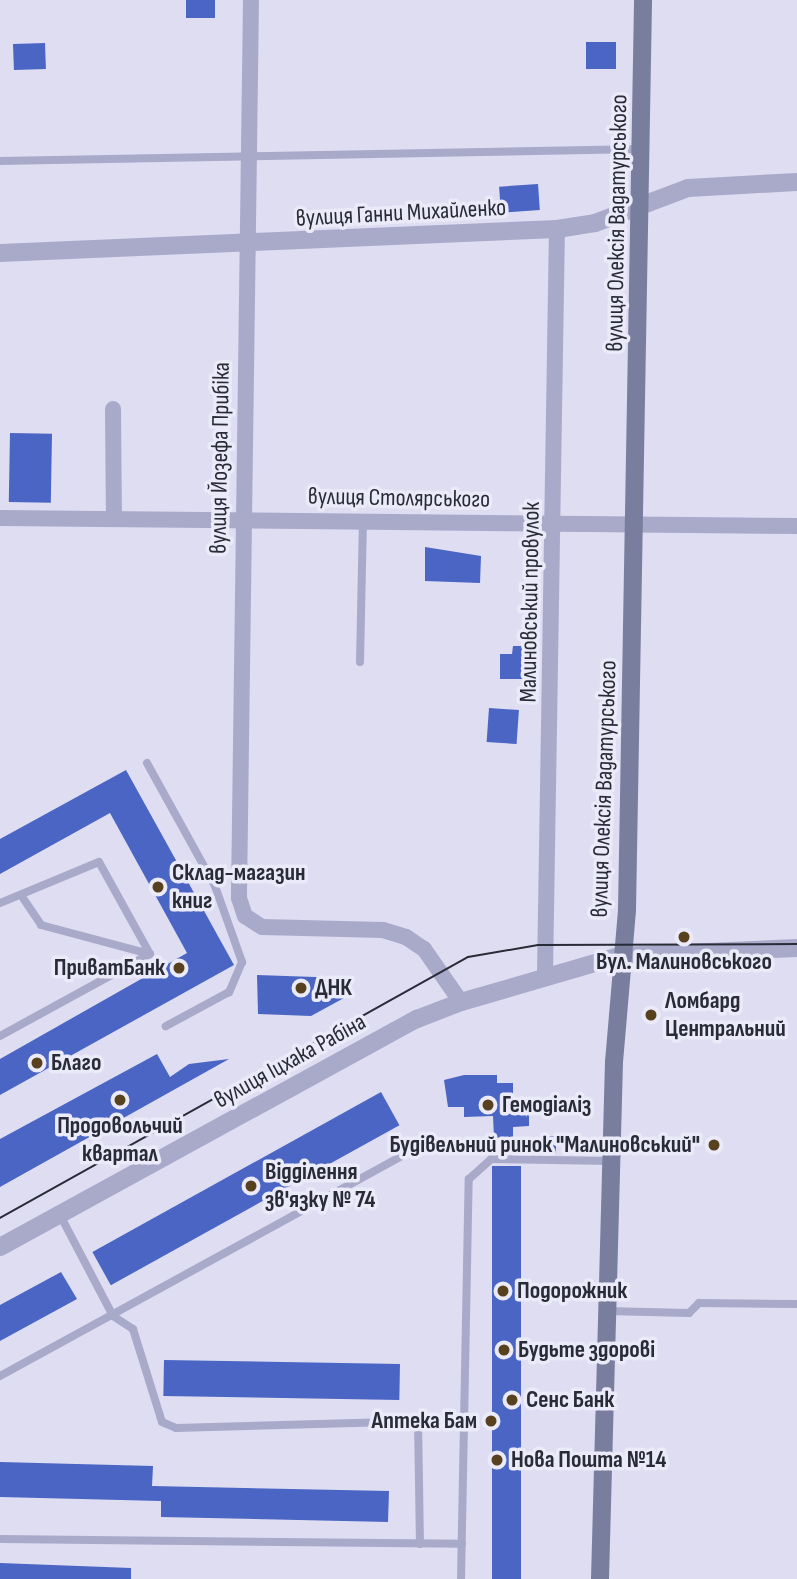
<!DOCTYPE html>
<html>
<head>
<meta charset="utf-8">
<style>
	body { margin:0 }
	#map { position:relative; width:797px; height:1579px; overflow:hidden; background:#deddf2; font-family:"Sofia Sans Condensed",sans-serif }
	div>[style] { position:absolute }
	.building>* { inset:0; background:#4a65c3; transform-origin:0 0 }
	.service>* { height:8px; margin:-4px; padding:0 4px; transform-origin:4px; border-radius:4px; background:#a9aaca }
	.minor>* { height:16px; margin:-8px; padding:0 8px; transform-origin:8px; border-radius:8px; background:#a9aaca }
	.tertiary>* { height:18px; margin:-9px; padding:0 9px; transform-origin:9px; border-radius:9px; background:#a9aaca }
	.secondary>* { height:18px; margin:-9px; padding:0 9px; transform-origin:9px; border-radius:9px; background:#7a7e9e }
	.tram>* { height:2px; margin:-1px; padding:0 1px; transform-origin:1px; border-radius:1px; background:#292b37 }
	.dots>* { width:19px; height:19px; translate:-50% -50%; box-sizing:border-box; border:4px solid #ebeaf9; border-radius:50% }
	span { translate:-50% -50%; white-space:nowrap; text-align:center; line-height:1.15; -webkit-text-stroke:7px #ebeaf9; paint-order:stroke }
	.street-label { font-size:24px; color:#292b37 }
	.poi-label { font-size:24px; color:#292b37; font-weight:700 }
	.left { translate:0 -50%; text-align:left }
	.right { translate:-100% -50%; text-align:right }
</style>
</head>
<body>
<div id="map">
	<div class="building">
		<div style="left:186px;top:0;width:29px;height:18px"></div>
		<div style="left:586px;top:42px;width:30px;height:27px"></div>
		<div style="left:45px;top:43px;width:26px;height:32px;rotate:88deg"></div>
		<div style="left:538px;top:184px;width:26px;height:39px;rotate:86deg"></div>
		<div style="left:10px;top:433px;width:42px;height:69px;rotate:1deg"></div>
		<div style="clip-path:polygon(425px 547px,481px 556px,480px 583px,425px 581px)"></div>
		<div style="clip-path:polygon(513px 646px,525px 646px,525px 679px,500px 679px,500px 654px,512px 654px)"></div>
		<div style="left:489px;top:708px;width:30px;height:34px;rotate:4deg"></div>
		<div style="clip-path:polygon(126px 770px,234px 965px,0 1095px,0 1059px,187px 953px,110px 813px,0 874px,0 839px)"></div>
		<div style="clip-path:polygon(257px 975px,344px 978px,344px 998px,311px 1016px,258px 1014px)"></div>
		<div style="clip-path:polygon(157px 1054px,170px 1077px,189px 1064px,229px 1059px,0 1187px,0 1139px)"></div>
		<div style="clip-path:polygon(464px 1075px,497px 1075px,497px 1083px,513px 1083px,513px 1104px,529px 1103px,529px 1126px,513px 1127px,513px 1138px,494px 1138px,493px 1116px,464px 1117px,464px 1107px,448px 1107px,444px 1080px)"></div>
		<div style="left:381px;top:1092px;width:38px;height:330px;rotate:61deg"></div>
		<div style="left:540px;top:1136px;width:16px;height:17px"></div>
		<div style="left:521px;top:1166px;width:413px;height:29px;rotate:90deg"></div>
		<div style="clip-path:polygon(61px 1272px,77px 1299px,0 1341px,0 1305px)"></div>
		<div style="left:164px;top:1360px;width:236px;height:36px;rotate:1deg"></div>
		<div style="clip-path:polygon(0 1462px,153px 1466px,152px 1486px,389px 1491px,388px 1522px,161px 1517px,161px 1501px,0 1497px)"></div>
		<div style="clip-path:polygon(0 1563px,131px 1568px,131px 1579px,0 1579px)"></div>
	</div>
	<div class="service">
		<div style="left:0;top:161px;width:642px;rotate:-1.07deg"></div>
		<div style="left:360px;top:662px;width:142px;rotate:-88.8deg"></div>
		<div style="left:147px;top:763px;width:141px;rotate:61.1deg"></div>
		<div style="left:215px;top:886px;width:81px;rotate:70.4deg"></div>
		<div style="left:242px;top:962px;width:33px;rotate:113deg"></div>
		<div style="left:229px;top:992px;width:72px;rotate:151.6deg"></div>
		<div style="left:23px;top:898px;width:32px;rotate:56deg"></div>
		<div style="left:41px;top:925px;width:113px;rotate:14.9deg"></div>
		<div style="left:0;top:903px;width:107px;rotate:-22.5deg"></div>
		<div style="left:99px;top:862px;width:105px;rotate:61deg"></div>
		<div style="left:0;top:1036px;width:171px;rotate:-28.7deg"></div>
		<div style="left:60px;top:1215px;width:114px;rotate:62.3deg"></div>
		<div style="left:113px;top:1316px;width:24px;rotate:33deg"></div>
		<div style="left:133px;top:1329px;width:97px;rotate:72.7deg"></div>
		<div style="left:162px;top:1422px;width:15px;rotate:23deg"></div>
		<div style="left:176px;top:1428px;width:288px;rotate:-1.6deg"></div>
		<div style="left:606px;top:1311px;width:83px;rotate:1.4deg"></div>
		<div style="left:689px;top:1313px;width:14px;rotate:-45deg"></div>
		<div style="left:699px;top:1303px;width:98px;rotate:0.6deg"></div>
		<div style="left:0;top:1376px;width:456px;rotate:-28.7deg"></div>
		<div style="left:418px;top:1419px;width:125px;rotate:89.1deg"></div>
		<div style="left:0;top:1539px;width:462px;rotate:0.6deg"></div>
		<div style="left:461px;top:1579px;width:400px;rotate:-88.9deg"></div>
		<div style="left:469px;top:1179px;width:30px;rotate:-42deg"></div>
		<div style="left:491px;top:1159px;width:119px;rotate:1deg"></div>
	</div>
	<div class="minor">
		<div style="left:251px;top:0;width:898px;rotate:90.77deg"></div>
		<div style="left:239px;top:898px;width:19px;rotate:72deg"></div>
		<div style="left:245px;top:916px;width:20px;rotate:33deg"></div>
		<div style="left:262px;top:927px;width:121px;rotate:1.4deg"></div>
		<div style="left:383px;top:930px;width:24px;rotate:17deg"></div>
		<div style="left:406px;top:937px;width:22px;rotate:34deg"></div>
		<div style="left:424px;top:949px;width:65px;rotate:55.1deg"></div>
		<div style="left:113px;top:409px;width:109px;rotate:89.5deg"></div>
		<div style="left:0;top:518px;width:797px;rotate:0.58deg"></div>
		<div style="left:545px;top:974px;width:745px;rotate:-89.08deg"></div>
	</div>
	<div class="tertiary">
		<div style="left:0;top:253px;width:558px;rotate:-2.47deg"></div>
		<div style="left:557px;top:229px;width:38px;rotate:-9deg"></div>
		<div style="left:595px;top:223px;width:99px;rotate:-20.6deg"></div>
		<div style="left:688px;top:188px;width:109px;rotate:-3.2deg"></div>
		<div style="left:0;top:1247px;width:475px;rotate:-28.7deg"></div>
		<div style="left:417px;top:1019px;width:47px;rotate:-21.1deg"></div>
		<div style="left:461px;top:1002px;width:165px;rotate:-16.2deg"></div>
		<div style="left:619px;top:956px;width:178px;rotate:-2.6deg"></div>
	</div>
	<div class="secondary">
		<div style="left:600px;top:1579px;width:517px;rotate:-88.45deg"></div>
		<div style="left:614px;top:1062px;width:153px;rotate:-85.1deg"></div>
		<div style="left:627px;top:910px;width:910px;rotate:-88.99deg"></div>
	</div>
	<div class="tram">
		<div style="left:0;top:1218px;width:536px;rotate:-29.15deg"></div>
		<div style="left:468px;top:957px;width:71px;rotate:-9.7deg"></div>
		<div style="left:538px;top:945px;width:259px;rotate:-0.2deg"></div>
	</div>
	<div class="dots">
		<div style="left:158px;top:887px;background:#58411f"></div>
		<div style="left:684px;top:937px;background:#58411f"></div>
		<div style="left:179px;top:968px;background:#58411f"></div>
		<div style="left:301px;top:988px;background:#58411f"></div>
		<div style="left:651px;top:1015px;background:#58411f"></div>
		<div style="left:37px;top:1063px;background:#58411f"></div>
		<div style="left:120px;top:1100px;background:#58411f"></div>
		<div style="left:488px;top:1105px;background:#58411f"></div>
		<div style="left:714px;top:1145px;background:#58411f"></div>
		<div style="left:251px;top:1186px;background:#58411f"></div>
		<div style="left:503px;top:1291px;background:#58411f"></div>
		<div style="left:504px;top:1350px;background:#58411f"></div>
		<div style="left:512px;top:1400px;background:#58411f"></div>
		<div style="left:491px;top:1421px;background:#58411f"></div>
		<div style="left:497px;top:1460px;background:#58411f"></div>
	</div>
	<div class="street-label">
		<span style="left:401px;top:213px;rotate:-3deg">вулиця Ганни Михайленко</span>
		<span style="left:617px;top:223px;rotate:-89deg">вулиця Олексія Вадатурського</span>
		<span style="left:220px;top:458px;rotate:-89deg">вулиця Йозефа Прибіка</span>
		<span style="left:399px;top:498px;rotate:1deg">вулиця Столярського</span>
		<span style="left:530px;top:602px;rotate:-89deg">Малиновський провулок</span>
		<span style="left:604px;top:789px;rotate:-88deg">вулиця Олексія Вадатурського</span>
		<span style="left:290px;top:1061px;rotate:-29deg">вулиця Іцхака Рабіна</span>
	</div>
	<div class="poi-label">
		<span class="left" style="left:172px;top:887px">Склад-магазин<br>книг</span>
		<span style="left:684px;top:962px">Вул. Малиновського</span>
		<span class="right" style="left:165px;top:968px">ПриватБанк</span>
		<span class="left" style="left:315px;top:988px">ДНК</span>
		<span class="left" style="left:665px;top:1015px">Ломбард<br>Центральний</span>
		<span class="left" style="left:51px;top:1063px">Благо</span>
		<span class="left" style="left:502px;top:1105px">Гемодіаліз</span>
		<span style="left:120px;top:1140px">Продовольчий<br>квартал</span>
		<span class="right" style="left:700px;top:1145px">Будівельний ринок "Малиновський"</span>
		<span class="left" style="left:265px;top:1186px">Відділення<br>зв'язку № 74</span>
		<span class="left" style="left:517px;top:1291px">Подорожник</span>
		<span class="left" style="left:518px;top:1350px">Будьте здорові</span>
		<span class="left" style="left:526px;top:1400px">Сенс Банк</span>
		<span class="right" style="left:477px;top:1421px">Аптека Бам</span>
		<span class="left" style="left:511px;top:1460px">Нова Пошта №14</span>
	</div>
</div>
</body>
</html>
